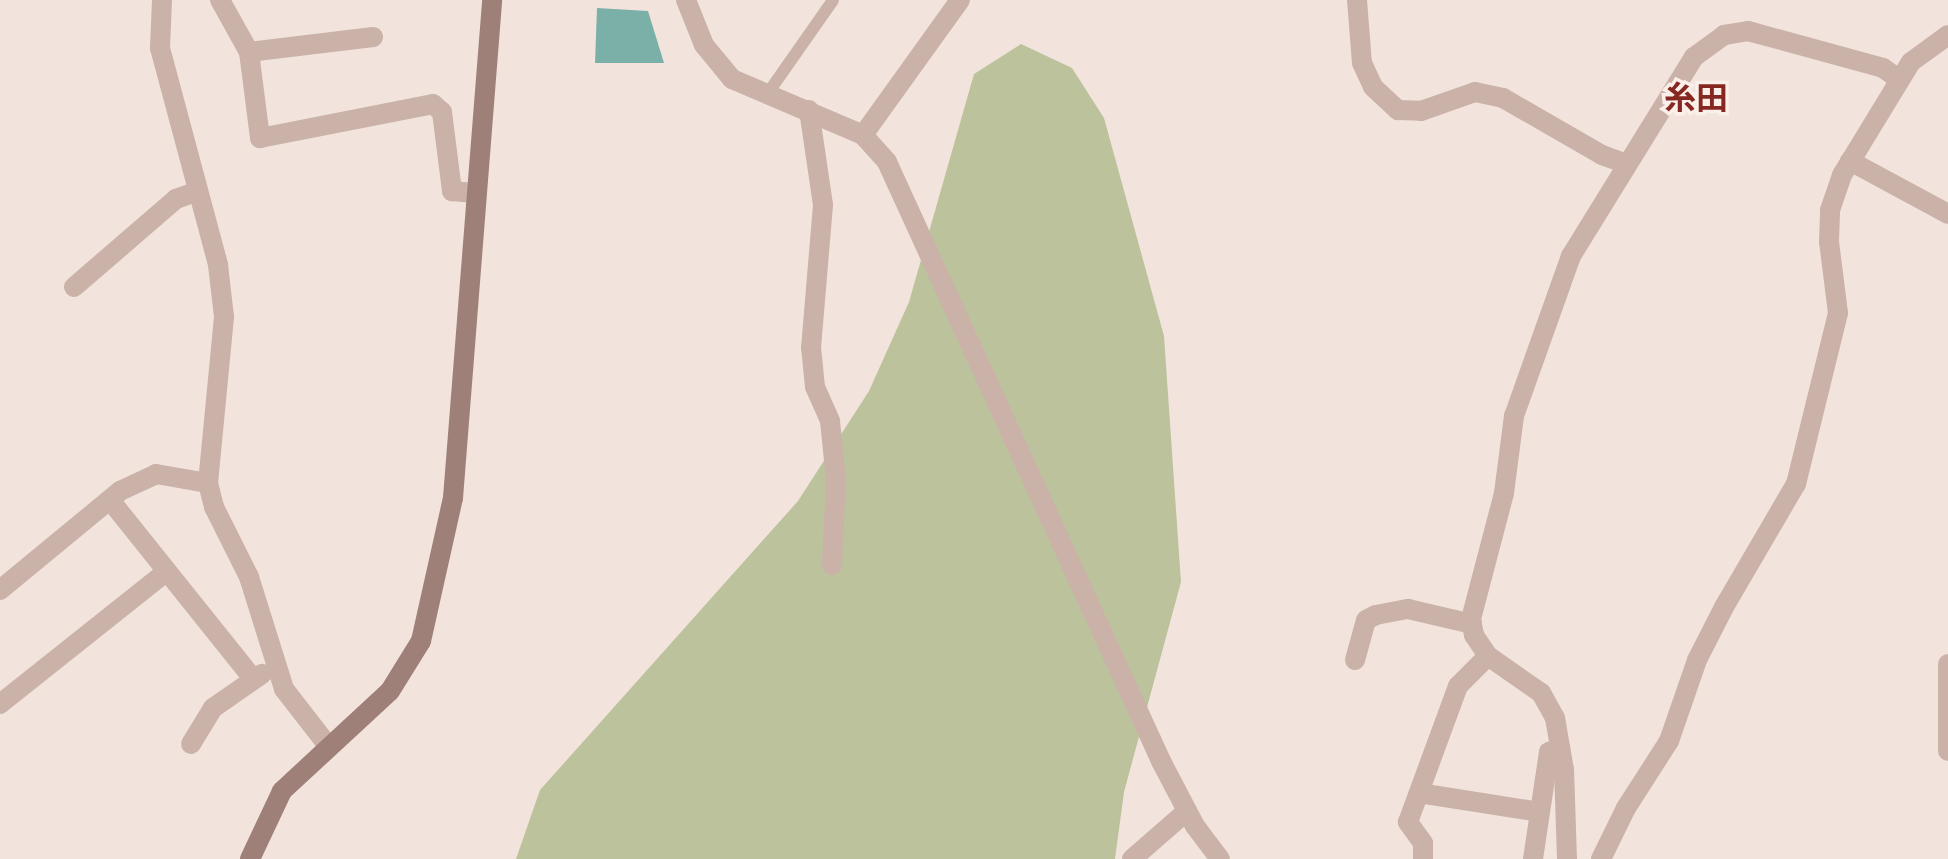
<!DOCTYPE html>
<html>
<head>
<meta charset="utf-8">
<style>
	body { margin:0 }
	#map { position:relative; width:1948px; height:859px; overflow:hidden; background:#f2e4dd; font-family:"Fira Sans","Noto Sans JP",sans-serif }
	div>[style] { position:absolute }
	.green>* { inset:0; background:#bcc29c }
	.water>* { inset:0; background:#7bb0a8 }
	.lane>* { height:12px; margin:-6px; padding:0 6px; transform-origin:6px; border-radius:6px; background:#cbb2a8 }
	.street>* { height:20px; margin:-10px; padding:0 10px; transform-origin:10px; border-radius:10px; background:#cbb2a8 }
	.secondary>* { height:20px; margin:-10px; padding:0 10px; transform-origin:10px; border-radius:10px; background:#9e8079 }
	span { translate:-50% -50%; white-space:nowrap; text-align:center; line-height:1.15; -webkit-text-stroke:7px #faefe9; paint-order:stroke }
	.quarter-label { font-size:32px; color:#872721; font-weight:700 }
</style>
</head>
<body>
<div id="map">
	<div class="green">
		<div style="clip-path:polygon(1021px 44px,1072px 68px,1104px 118px,1164px 336px,1181px 582px,1124px 792px,1115px 859px,516px 859px,540px 790px,798px 501px,869px 391px,909px 302px,974px 74px)"></div>
	</div>
	<div class="water">
		<div style="clip-path:polygon(597px 8px,648px 11px,664px 63px,595px 63px)"></div>
	</div>
	<div class="lane">
		<div style="left:768px;top:93px;width:113px;rotate:-55deg"></div>
	</div>
	<div class="street">
		<div style="left:162px;top:0;width:48px;rotate:92.4deg"></div>
		<div style="left:160px;top:48px;width:225px;rotate:75deg"></div>
		<div style="left:218px;top:265px;width:52px;rotate:83.4deg"></div>
		<div style="left:224px;top:317px;width:167px;rotate:95.5deg"></div>
		<div style="left:208px;top:483px;width:25px;rotate:76deg"></div>
		<div style="left:214px;top:507px;width:78px;rotate:63.4deg"></div>
		<div style="left:249px;top:577px;width:117px;rotate:72.6deg"></div>
		<div style="left:284px;top:689px;width:73px;rotate:52.2deg"></div>
		<div style="left:220px;top:0;width:60px;rotate:60.9deg"></div>
		<div style="left:249px;top:52px;width:87px;rotate:82.7deg"></div>
		<div style="left:260px;top:138px;width:176px;rotate:-11.1deg"></div>
		<div style="left:433px;top:104px;width:12px;rotate:42deg"></div>
		<div style="left:442px;top:112px;width:80px;rotate:82.8deg"></div>
		<div style="left:452px;top:191px;width:25px;rotate:5deg"></div>
		<div style="left:686px;top:0;width:48px;rotate:68.2deg"></div>
		<div style="left:704px;top:45px;width:44px;rotate:50.5deg"></div>
		<div style="left:732px;top:79px;width:142px;rotate:23.1deg"></div>
		<div style="left:863px;top:135px;width:36px;rotate:48deg"></div>
		<div style="left:887px;top:162px;width:659px;rotate:65.42deg"></div>
		<div style="left:1161px;top:761px;width:73px;rotate:62.4deg"></div>
		<div style="left:1195px;top:826px;width:41px;rotate:52.9deg"></div>
		<div style="left:1357px;top:0;width:63px;rotate:85.5deg"></div>
		<div style="left:1362px;top:63px;width:26px;rotate:65deg"></div>
		<div style="left:1373px;top:87px;width:34px;rotate:43deg"></div>
		<div style="left:1398px;top:110px;width:23px;rotate:2deg"></div>
		<div style="left:1421px;top:111px;width:57px;rotate:-19.4deg"></div>
		<div style="left:1475px;top:92px;width:29px;rotate:12deg"></div>
		<div style="left:1503px;top:98px;width:114px;rotate:29.9deg"></div>
		<div style="left:1602px;top:155px;width:23px;rotate:20deg"></div>
		<div style="left:249px;top:52px;width:125px;rotate:-6.9deg"></div>
		<div style="left:809px;top:110px;width:96px;rotate:81.6deg"></div>
		<div style="left:823px;top:205px;width:143px;rotate:94.8deg"></div>
		<div style="left:811px;top:347px;width:40px;rotate:84.3deg"></div>
		<div style="left:815px;top:387px;width:37px;rotate:66deg"></div>
		<div style="left:830px;top:421px;width:59px;rotate:84.2deg"></div>
		<div style="left:836px;top:480px;width:85px;rotate:92.7deg"></div>
		<div style="left:863px;top:135px;width:166px;rotate:-54.3deg"></div>
		<div style="left:1850px;top:161px;width:111px;rotate:28.4deg"></div>
		<div style="left:74px;top:287px;width:135px;rotate:-40.8deg"></div>
		<div style="left:176px;top:199px;width:23px;rotate:-20deg"></div>
		<div style="left:110px;top:500px;width:227px;rotate:51.3deg"></div>
		<div style="left:0;top:590px;width:156px;rotate:-39.5deg"></div>
		<div style="left:120px;top:491px;width:40px;rotate:-25deg"></div>
		<div style="left:156px;top:474px;width:53px;rotate:9.8deg"></div>
		<div style="left:1355px;top:660px;width:41px;rotate:-74.6deg"></div>
		<div style="left:1366px;top:620px;width:11px;rotate:-27deg"></div>
		<div style="left:1376px;top:615px;width:33px;rotate:-11deg"></div>
		<div style="left:1408px;top:609px;width:66px;rotate:13.2deg"></div>
		<div style="left:1948px;top:664px;width:87px;rotate:90deg"></div>
		<div style="left:0;top:704px;width:212px;rotate:-38.5deg"></div>
		<div style="left:191px;top:744px;width:42px;rotate:-58.6deg"></div>
		<div style="left:213px;top:708px;width:60px;rotate:-34.8deg"></div>
		<div style="left:1419px;top:793px;width:122px;rotate:8.9deg"></div>
		<div style="left:1132px;top:859px;width:73px;rotate:-41.1deg"></div>
		<div style="left:1423px;top:859px;width:16px;rotate:-90deg"></div>
		<div style="left:1423px;top:843px;width:26px;rotate:-126deg"></div>
		<div style="left:1408px;top:822px;width:145px;rotate:-69.8deg"></div>
		<div style="left:1458px;top:686px;width:42px;rotate:-45deg"></div>
		<div style="left:1533px;top:859px;width:108px;rotate:-81.5deg"></div>
		<div style="left:1549px;top:752px;width:12px;rotate:-20deg"></div>
		<div style="left:1567px;top:859px;width:89px;rotate:-91.9deg"></div>
		<div style="left:1564px;top:770px;width:53px;rotate:-99.8deg"></div>
		<div style="left:1555px;top:718px;width:29px;rotate:-119deg"></div>
		<div style="left:1541px;top:693px;width:65px;rotate:-145.1deg"></div>
		<div style="left:1488px;top:656px;width:25px;rotate:-124deg"></div>
		<div style="left:1474px;top:635px;width:16px;rotate:-101deg"></div>
		<div style="left:1471px;top:619px;width:130px;rotate:-75.3deg"></div>
		<div style="left:1504px;top:493px;width:78px;rotate:-82.6deg"></div>
		<div style="left:1514px;top:416px;width:170px;rotate:-70.4deg"></div>
		<div style="left:1571px;top:256px;width:234px;rotate:-58.3deg"></div>
		<div style="left:1694px;top:57px;width:37px;rotate:-36deg"></div>
		<div style="left:1724px;top:35px;width:24px;rotate:-9deg"></div>
		<div style="left:1748px;top:31px;width:140px;rotate:15.3deg"></div>
		<div style="left:1883px;top:68px;width:19px;rotate:35deg"></div>
		<div style="left:1601px;top:859px;width:57px;rotate:-63.9deg"></div>
		<div style="left:1626px;top:808px;width:80px;rotate:-57.3deg"></div>
		<div style="left:1669px;top:741px;width:86px;rotate:-70.9deg"></div>
		<div style="left:1697px;top:660px;width:59px;rotate:-63deg"></div>
		<div style="left:1724px;top:607px;width:143px;rotate:-59.7deg"></div>
		<div style="left:1796px;top:484px;width:176px;rotate:-76.2deg"></div>
		<div style="left:1838px;top:313px;width:72px;rotate:-97.2deg"></div>
		<div style="left:1829px;top:242px;width:32px;rotate:-88deg"></div>
		<div style="left:1830px;top:210px;width:37px;rotate:-71deg"></div>
		<div style="left:1842px;top:175px;width:132px;rotate:-58.6deg"></div>
		<div style="left:1911px;top:62px;width:46px;rotate:-36.1deg"></div>
	</div>
	<div class="secondary">
		<div style="left:250px;top:859px;width:75px;rotate:-64.8deg"></div>
		<div style="left:282px;top:791px;width:147px;rotate:-42.8deg"></div>
		<div style="left:390px;top:691px;width:59px;rotate:-58.2deg"></div>
		<div style="left:421px;top:641px;width:147px;rotate:-77.4deg"></div>
		<div style="left:453px;top:498px;width:500px;rotate:-85.5deg"></div>
	</div>
	<div class="quarter-label">
		<span style="left:1696px;top:98px">糸田</span>
	</div>
</div>
</body>
</html>
